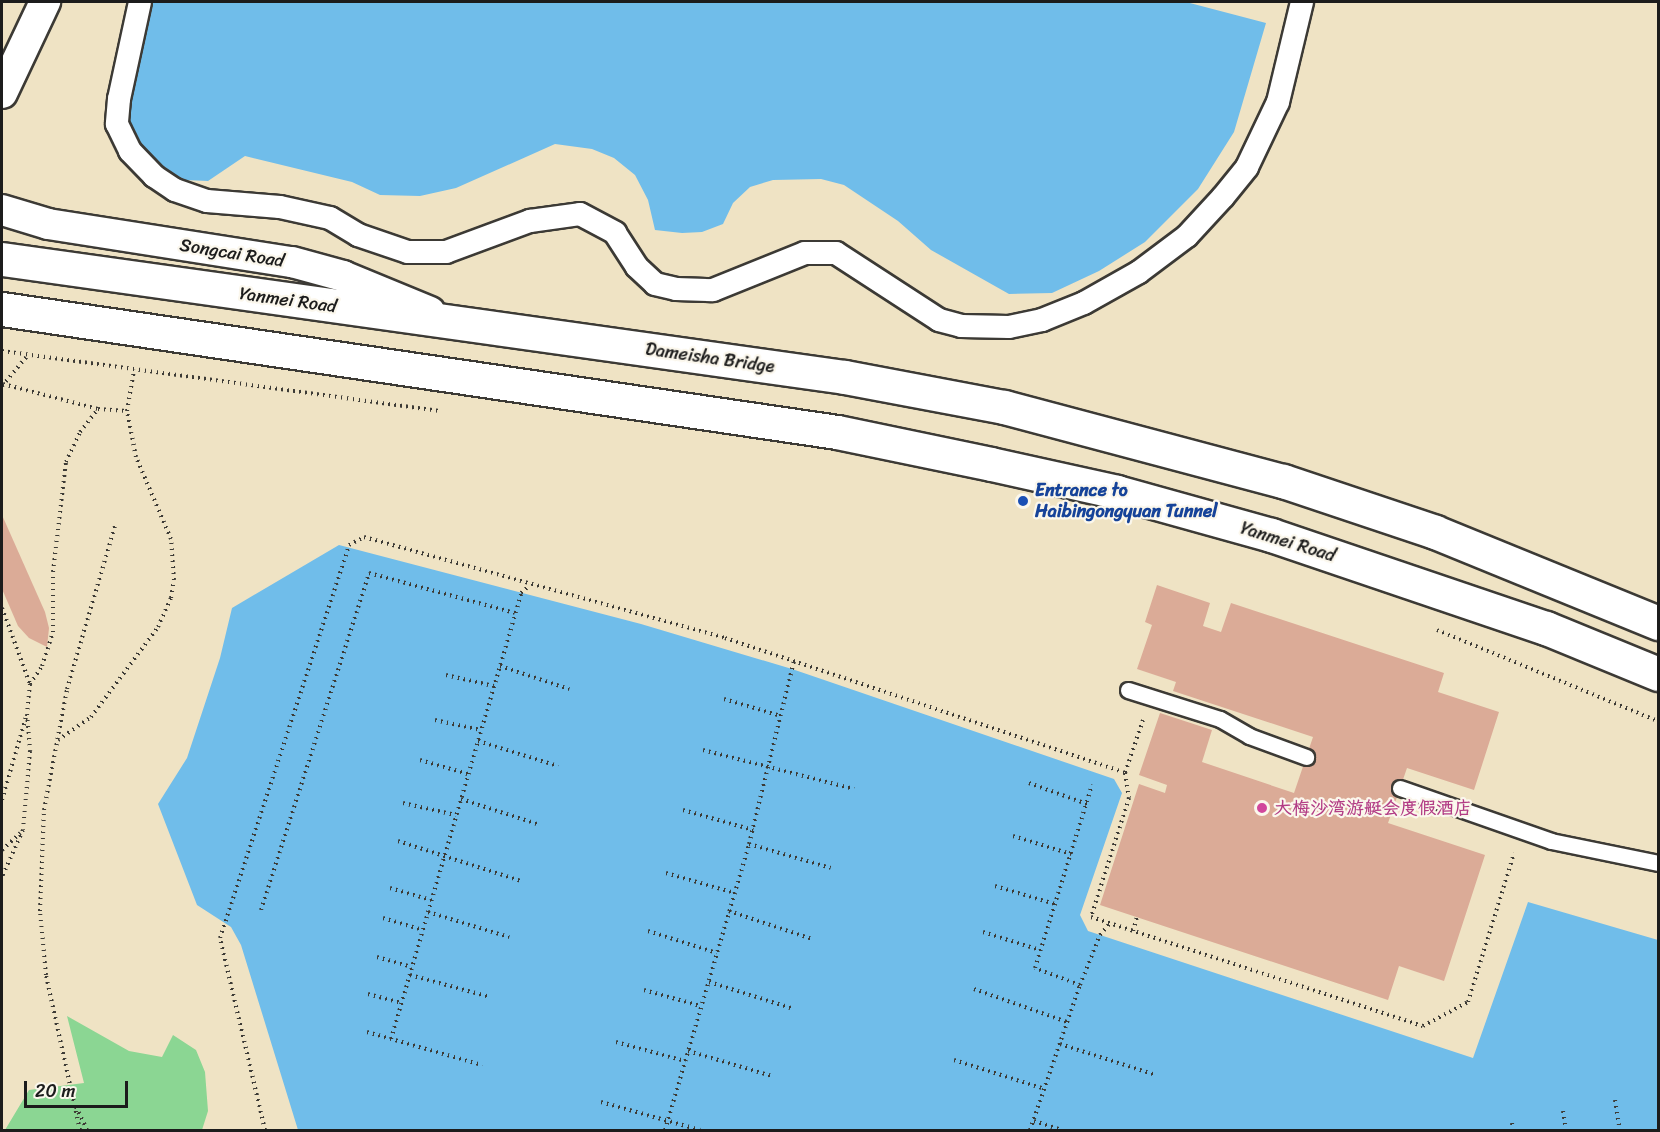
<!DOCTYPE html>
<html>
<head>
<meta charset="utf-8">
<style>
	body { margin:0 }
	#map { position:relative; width:1660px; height:1132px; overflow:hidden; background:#efe3c4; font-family:Sriracha,"LXGW WenKai TC",sans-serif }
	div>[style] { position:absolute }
	.green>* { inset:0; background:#8bd693 }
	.water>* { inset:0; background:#70bdea }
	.building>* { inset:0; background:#dbab97 }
	.path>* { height:4px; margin-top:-2px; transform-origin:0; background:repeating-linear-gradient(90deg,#3c3a35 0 1.5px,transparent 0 6px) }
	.roads { filter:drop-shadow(2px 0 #3c3a35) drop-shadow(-2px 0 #3c3a35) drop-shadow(0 2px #3c3a35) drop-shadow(0 -2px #3c3a35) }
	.service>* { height:15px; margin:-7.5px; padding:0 7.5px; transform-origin:7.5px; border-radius:7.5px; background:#fff }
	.pedestrian>* { height:22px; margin:-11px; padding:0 11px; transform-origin:11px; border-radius:11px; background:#fff }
	.minor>* { height:30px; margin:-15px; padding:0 15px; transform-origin:15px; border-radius:15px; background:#fff }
	.primary>* { height:33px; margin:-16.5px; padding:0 16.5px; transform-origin:16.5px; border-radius:16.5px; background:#fff }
	.dots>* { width:16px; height:16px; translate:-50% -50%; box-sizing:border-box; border:3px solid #fbf7ec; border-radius:50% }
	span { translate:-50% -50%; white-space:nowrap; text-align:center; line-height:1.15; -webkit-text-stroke:4.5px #fbf7ec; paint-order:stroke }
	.street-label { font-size:18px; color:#1c1c1c }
	.transit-label { font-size:18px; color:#164399; font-weight:700 }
	.left { translate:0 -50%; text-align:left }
	.hotel-label { font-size:18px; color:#b23c85; font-weight:700 }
	.frame { position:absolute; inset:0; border:3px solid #1c1c1c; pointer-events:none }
	.scale { position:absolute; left:24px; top:1081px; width:104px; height:27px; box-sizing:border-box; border:3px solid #1c1c1c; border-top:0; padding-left:8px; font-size:18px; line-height:21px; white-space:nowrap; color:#1c1c1c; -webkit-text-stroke:4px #fbf7ec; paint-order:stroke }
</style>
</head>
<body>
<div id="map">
	<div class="green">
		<div style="clip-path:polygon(67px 1016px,129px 1051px,162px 1057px,173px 1035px,196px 1050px,205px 1072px,208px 1111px,202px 1130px,5px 1130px,29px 1090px,84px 1083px)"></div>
	</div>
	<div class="water">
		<div style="clip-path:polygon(152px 2px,1186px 2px,1266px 23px,1234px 132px,1198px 189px,1145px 242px,1099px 271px,1052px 293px,1009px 294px,931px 250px,898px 221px,844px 185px,821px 179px,773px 180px,750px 187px,733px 203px,723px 224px,702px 232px,682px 233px,655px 230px,648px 200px,635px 175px,614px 158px,592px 149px,555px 144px,456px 188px,420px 196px,380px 195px,352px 182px,245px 156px,208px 181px,185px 180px,162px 168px,141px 147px,127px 120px,129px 92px)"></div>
		<div style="clip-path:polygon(339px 545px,641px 624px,792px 669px,1114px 779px,1122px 793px,1080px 915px,1088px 931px,1473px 1058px,1528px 902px,1658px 940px,1658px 1130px,298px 1130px,241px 945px,231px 927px,197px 905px,158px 804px,187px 758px,220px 658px,232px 608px)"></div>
	</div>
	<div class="building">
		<div style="clip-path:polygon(2px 515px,45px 612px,49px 628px,47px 647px,29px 638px,18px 626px,2px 589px)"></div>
		<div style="clip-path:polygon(1157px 585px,1210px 603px,1203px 626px,1221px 632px,1231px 603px,1444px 673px,1438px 692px,1499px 712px,1474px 790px,1407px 768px,1388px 823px,1485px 855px,1444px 981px,1399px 966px,1388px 1000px,1100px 905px,1139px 784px,1165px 793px,1167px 785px,1139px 775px,1160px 713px,1212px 730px,1202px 762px,1294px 793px,1313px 737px,1173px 691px,1176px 682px,1137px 669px,1152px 625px,1145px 622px)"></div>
	</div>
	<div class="path">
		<div style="left:2px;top:351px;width:440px;rotate:7.8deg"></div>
		<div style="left:3px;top:384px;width:98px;rotate:14.7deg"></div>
		<div style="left:98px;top:409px;width:29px;rotate:4deg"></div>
		<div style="left:2px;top:386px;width:39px;rotate:-50deg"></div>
		<div style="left:2px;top:608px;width:81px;rotate:69.8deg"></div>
		<div style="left:30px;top:684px;width:30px;rotate:96deg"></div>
		<div style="left:27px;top:714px;width:37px;rotate:85deg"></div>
		<div style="left:30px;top:751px;width:79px;rotate:95.1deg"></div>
		<div style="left:23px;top:830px;width:51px;rotate:114.1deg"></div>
		<div style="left:1437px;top:630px;width:239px;rotate:22.4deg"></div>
		<div style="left:500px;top:666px;width:73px;rotate:18.4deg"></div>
		<div style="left:446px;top:675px;width:49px;rotate:12.9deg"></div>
		<div style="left:30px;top:684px;width:22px;rotate:-56deg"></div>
		<div style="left:42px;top:666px;width:36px;rotate:-72deg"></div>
		<div style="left:53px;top:632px;width:60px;rotate:-90deg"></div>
		<div style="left:53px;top:572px;width:111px;rotate:-83.3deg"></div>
		<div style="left:66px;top:462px;width:33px;rotate:-65deg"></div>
		<div style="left:80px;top:432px;width:29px;rotate:-52deg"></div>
		<div style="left:724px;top:699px;width:59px;rotate:16.6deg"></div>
		<div style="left:435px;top:720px;width:47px;rotate:12.3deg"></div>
		<div style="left:1143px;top:720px;width:56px;rotate:108.8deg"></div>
		<div style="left:1125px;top:773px;width:25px;rotate:81deg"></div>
		<div style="left:1129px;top:798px;width:125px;rotate:107.7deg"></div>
		<div style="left:1091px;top:917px;width:349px;rotate:18.2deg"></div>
		<div style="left:1423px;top:1026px;width:51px;rotate:-28.1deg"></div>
		<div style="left:1468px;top:1002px;width:156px;rotate:-72.8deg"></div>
		<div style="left:58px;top:740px;width:40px;rotate:-34.9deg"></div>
		<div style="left:91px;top:717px;width:112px;rotate:-53.3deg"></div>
		<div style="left:158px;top:627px;width:32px;rotate:-66deg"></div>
		<div style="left:171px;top:598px;width:18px;rotate:-81deg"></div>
		<div style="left:174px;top:580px;width:41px;rotate:-94.2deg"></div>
		<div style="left:171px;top:539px;width:89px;rotate:-113.1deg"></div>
		<div style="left:136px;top:457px;width:47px;rotate:-101.1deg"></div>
		<div style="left:127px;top:411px;width:42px;rotate:-80.3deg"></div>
		<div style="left:478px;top:741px;width:84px;rotate:17.4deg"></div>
		<div style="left:703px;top:750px;width:156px;rotate:14.5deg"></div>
		<div style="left:420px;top:760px;width:50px;rotate:16.3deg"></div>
		<div style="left:1029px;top:783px;width:62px;rotate:19.9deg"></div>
		<div style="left:461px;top:799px;width:83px;rotate:18.2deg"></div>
		<div style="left:2px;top:800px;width:86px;rotate:-73.9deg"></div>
		<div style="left:403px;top:803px;width:54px;rotate:12.8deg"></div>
		<div style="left:683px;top:810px;width:73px;rotate:15.9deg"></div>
		<div style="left:1013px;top:836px;width:61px;rotate:17.2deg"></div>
		<div style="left:398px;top:841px;width:129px;rotate:18deg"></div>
		<div style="left:749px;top:844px;width:85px;rotate:16.3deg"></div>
		<div style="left:2px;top:850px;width:25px;rotate:-43deg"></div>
		<div style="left:666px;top:873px;width:72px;rotate:16.2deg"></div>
		<div style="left:995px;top:886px;width:63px;rotate:16.7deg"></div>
		<div style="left:390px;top:888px;width:43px;rotate:16.3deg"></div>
		<div style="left:261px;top:910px;width:354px;rotate:-72.2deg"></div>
		<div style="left:369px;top:573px;width:151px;rotate:15.3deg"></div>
		<div style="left:729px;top:911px;width:88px;rotate:18.6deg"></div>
		<div style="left:428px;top:912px;width:85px;rotate:17.2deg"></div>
		<div style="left:383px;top:918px;width:42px;rotate:16.7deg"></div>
		<div style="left:648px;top:931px;width:72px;rotate:17.7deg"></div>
		<div style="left:1133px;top:931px;width:15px;rotate:-74deg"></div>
		<div style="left:983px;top:932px;width:60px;rotate:17.5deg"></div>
		<div style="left:377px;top:957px;width:36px;rotate:16deg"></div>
		<div style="left:410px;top:975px;width:83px;rotate:15.4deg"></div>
		<div style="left:709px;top:982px;width:86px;rotate:17.6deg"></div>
		<div style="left:1080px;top:985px;width:48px;rotate:-159.3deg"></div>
		<div style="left:1035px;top:968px;width:192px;rotate:-72.7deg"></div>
		<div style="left:974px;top:989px;width:99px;rotate:19.5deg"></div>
		<div style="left:644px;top:990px;width:59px;rotate:15.7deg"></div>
		<div style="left:368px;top:994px;width:34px;rotate:15deg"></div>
		<div style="left:367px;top:1032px;width:120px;rotate:16deg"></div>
		<div style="left:391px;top:1039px;width:465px;rotate:-73.7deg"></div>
		<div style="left:521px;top:593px;width:11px;rotate:-41deg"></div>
		<div style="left:616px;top:1042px;width:72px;rotate:15.4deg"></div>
		<div style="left:1060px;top:1044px;width:101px;rotate:17.9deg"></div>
		<div style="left:688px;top:1051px;width:88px;rotate:16.6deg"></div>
		<div style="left:954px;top:1060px;width:96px;rotate:17.7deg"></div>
		<div style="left:1615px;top:1100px;width:30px;rotate:81deg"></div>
		<div style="left:601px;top:1102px;width:103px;rotate:15.8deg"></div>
		<div style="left:76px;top:1107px;width:25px;rotate:64deg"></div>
		<div style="left:1563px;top:1111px;width:19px;rotate:81deg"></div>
		<div style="left:1034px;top:1121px;width:29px;rotate:18deg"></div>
		<div style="left:1512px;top:1123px;width:7px;rotate:82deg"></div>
		<div style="left:80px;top:1130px;width:159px;rotate:-102.4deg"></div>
		<div style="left:46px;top:975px;width:64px;rotate:-95.4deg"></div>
		<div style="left:40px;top:911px;width:101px;rotate:-87.7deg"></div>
		<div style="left:44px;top:810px;width:123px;rotate:-79.2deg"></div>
		<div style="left:67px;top:689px;width:173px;rotate:-73.6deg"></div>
		<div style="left:265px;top:1130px;width:197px;rotate:-103.2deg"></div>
		<div style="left:220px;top:938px;width:414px;rotate:-71.8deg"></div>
		<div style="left:349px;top:545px;width:17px;rotate:-28deg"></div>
		<div style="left:364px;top:537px;width:375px;rotate:15.6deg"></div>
		<div style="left:725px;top:638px;width:422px;rotate:18.6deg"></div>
		<div style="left:665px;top:1130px;width:298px;rotate:-73.6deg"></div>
		<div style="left:749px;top:844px;width:188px;rotate:-76.2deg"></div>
		<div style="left:1030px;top:1130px;width:153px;rotate:-71deg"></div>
		<div style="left:1080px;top:985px;width:54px;rotate:-68.2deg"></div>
		<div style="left:1100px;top:935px;width:16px;rotate:-50deg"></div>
	</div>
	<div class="roads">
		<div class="service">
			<div style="left:1128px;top:690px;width:96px;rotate:17.5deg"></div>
			<div style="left:1220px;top:719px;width:34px;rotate:30deg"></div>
			<div style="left:1249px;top:736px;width:61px;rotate:20.2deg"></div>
			<div style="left:1400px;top:788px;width:160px;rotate:19.3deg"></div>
			<div style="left:1551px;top:841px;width:109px;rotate:11.6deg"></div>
		</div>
		<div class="pedestrian">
			<div style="left:140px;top:2px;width:99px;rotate:102.2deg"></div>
			<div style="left:119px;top:99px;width:25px;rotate:95deg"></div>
			<div style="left:117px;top:124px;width:30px;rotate:64deg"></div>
			<div style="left:130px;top:151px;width:35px;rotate:46deg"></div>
			<div style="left:154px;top:176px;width:25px;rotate:34deg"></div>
			<div style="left:175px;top:190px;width:34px;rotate:19deg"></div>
			<div style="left:207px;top:201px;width:73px;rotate:4.7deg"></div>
			<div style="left:280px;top:207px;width:51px;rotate:12.4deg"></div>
			<div style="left:330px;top:218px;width:33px;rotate:31deg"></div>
			<div style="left:358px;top:235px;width:53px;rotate:18.8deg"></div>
			<div style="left:408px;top:252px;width:38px"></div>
			<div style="left:446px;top:252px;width:90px;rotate:-20.3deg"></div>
			<div style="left:530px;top:221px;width:50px;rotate:-8deg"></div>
			<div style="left:580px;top:214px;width:40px;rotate:28deg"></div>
			<div style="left:615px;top:233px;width:40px;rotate:57.1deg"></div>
			<div style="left:637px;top:267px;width:25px;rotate:43deg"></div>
			<div style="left:655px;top:284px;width:22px;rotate:13deg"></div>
			<div style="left:676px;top:289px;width:37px;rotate:2deg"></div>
			<div style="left:713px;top:290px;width:99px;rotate:-21.9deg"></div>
			<div style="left:805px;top:253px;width:31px"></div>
			<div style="left:836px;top:253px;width:123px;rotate:33deg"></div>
			<div style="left:939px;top:320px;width:23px;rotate:15deg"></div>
			<div style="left:961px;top:326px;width:48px;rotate:1.2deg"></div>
			<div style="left:1009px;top:327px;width:34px;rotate:-12deg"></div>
			<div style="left:1042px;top:320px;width:45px;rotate:-22deg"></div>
			<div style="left:1084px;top:303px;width:63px;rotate:-29.4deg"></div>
			<div style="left:1139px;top:272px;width:60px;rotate:-36.9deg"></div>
			<div style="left:1187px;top:236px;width:53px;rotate:-47.3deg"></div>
			<div style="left:1223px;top:197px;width:38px;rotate:-51deg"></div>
			<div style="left:1247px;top:167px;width:72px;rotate:-64.5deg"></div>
			<div style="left:1278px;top:102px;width:103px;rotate:-76.5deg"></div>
		</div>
		<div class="minor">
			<div style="left:2px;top:93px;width:101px;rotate:-64.7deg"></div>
			<div style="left:2px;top:210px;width:48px;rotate:16.9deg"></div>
			<div style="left:48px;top:224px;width:247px;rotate:8.9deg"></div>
			<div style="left:292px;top:262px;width:53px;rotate:15.4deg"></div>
			<div style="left:343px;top:276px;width:94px;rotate:22.5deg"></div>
		</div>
		<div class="primary">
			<div style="left:2px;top:259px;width:851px;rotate:7.97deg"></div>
			<div style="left:845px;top:377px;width:162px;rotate:10.7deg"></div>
			<div style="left:1004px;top:407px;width:289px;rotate:14.9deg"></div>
			<div style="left:1283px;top:481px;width:160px;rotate:18.5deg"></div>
			<div style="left:1435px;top:532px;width:241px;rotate:22.2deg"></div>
			<div style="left:2px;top:309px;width:844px;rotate:8.38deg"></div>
			<div style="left:837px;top:432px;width:157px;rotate:11.7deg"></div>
			<div style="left:991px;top:464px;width:129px;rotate:12.5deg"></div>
			<div style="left:1117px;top:492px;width:160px;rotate:15.6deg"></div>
			<div style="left:1271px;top:535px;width:290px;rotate:18.7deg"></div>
			<div style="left:1546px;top:628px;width:121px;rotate:22.3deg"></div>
		</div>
	</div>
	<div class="dots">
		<div style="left:1023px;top:501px;background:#1a4fb4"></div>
		<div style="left:1262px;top:808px;background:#d1479c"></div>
	</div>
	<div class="street-label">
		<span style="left:232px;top:253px;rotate:9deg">Songcai Road</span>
		<span style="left:288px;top:300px;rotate:8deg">Yanmei Road</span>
		<span style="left:710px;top:358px;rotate:8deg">Dameisha Bridge</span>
		<span style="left:1288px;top:542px;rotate:17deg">Yanmei Road</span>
	</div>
	<div class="transit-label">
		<span class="left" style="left:1035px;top:501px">Entrance to<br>Haibingongyuan Tunnel</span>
	</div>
	<div class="hotel-label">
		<span class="left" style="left:1274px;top:808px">大梅沙湾游艇会度假酒店</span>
	</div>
	<div class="frame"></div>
	<div class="scale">20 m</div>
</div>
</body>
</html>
